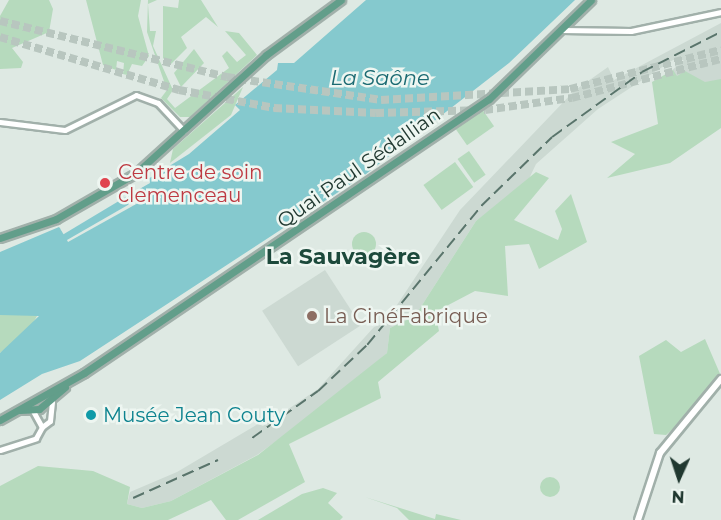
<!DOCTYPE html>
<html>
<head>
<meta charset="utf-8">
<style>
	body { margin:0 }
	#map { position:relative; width:721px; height:520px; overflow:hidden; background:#dee9e3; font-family:Montserrat,sans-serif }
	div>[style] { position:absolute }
	.built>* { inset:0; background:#ccd9d2; transform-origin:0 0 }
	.green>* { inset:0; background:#b6dabd; transform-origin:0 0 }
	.round { border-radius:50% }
	.water>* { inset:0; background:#85c9ce }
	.pier>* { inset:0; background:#dee9e3; transform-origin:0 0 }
	.trunk-tunnel>* { height:8px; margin-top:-4px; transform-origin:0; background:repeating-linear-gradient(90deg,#b8c6bf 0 8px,transparent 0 12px) }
	.roads { filter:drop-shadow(2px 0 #a1b0aa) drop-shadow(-2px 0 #a1b0aa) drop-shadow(0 2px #a1b0aa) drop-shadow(0 -2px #a1b0aa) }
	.tertiary>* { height:5px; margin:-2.5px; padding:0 2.5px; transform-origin:2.5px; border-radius:2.5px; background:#fff }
	.secondary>* { height:6px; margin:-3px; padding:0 3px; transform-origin:3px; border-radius:3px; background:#fff }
	.primary>* { height:7px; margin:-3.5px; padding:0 3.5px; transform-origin:3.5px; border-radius:3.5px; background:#629e8a }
	.rail>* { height:1.5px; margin-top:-0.75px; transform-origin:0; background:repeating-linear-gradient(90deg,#59746b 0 12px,transparent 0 18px) }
	.dots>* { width:16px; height:16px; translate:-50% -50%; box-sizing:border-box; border:3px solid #eef6f1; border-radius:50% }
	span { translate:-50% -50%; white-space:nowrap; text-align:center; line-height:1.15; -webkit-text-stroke:5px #eef6f1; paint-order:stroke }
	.street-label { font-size:20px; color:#203830 }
	.health-label { font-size:20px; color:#be3a42 }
	.left { translate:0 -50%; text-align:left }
	.education-label { font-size:20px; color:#785e54 }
	.culture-label { font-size:20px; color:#0d838f }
	.water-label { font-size:21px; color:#1b6a72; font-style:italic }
	.quarter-label { font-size:22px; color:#1c493b; font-weight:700 }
	.north { position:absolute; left:649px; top:448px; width:60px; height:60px; -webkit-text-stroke:4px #eef6f1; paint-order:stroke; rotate:183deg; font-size:16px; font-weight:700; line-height:24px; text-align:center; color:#203830 }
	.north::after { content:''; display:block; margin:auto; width:21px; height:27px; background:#203830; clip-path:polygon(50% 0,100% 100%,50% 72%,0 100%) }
</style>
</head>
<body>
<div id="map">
	<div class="built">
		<div style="clip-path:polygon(721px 23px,721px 128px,671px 71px,684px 60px,673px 60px,598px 109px,536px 164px,527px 183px,476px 221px,415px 316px,390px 328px,387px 353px,337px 397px,257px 455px,171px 501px,142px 508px,127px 504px,130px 492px,177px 472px,258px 424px,263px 426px,318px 389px,374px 327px,385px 323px,460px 210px,574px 91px,608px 67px,614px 80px)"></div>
		<div style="left:325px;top:270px;width:66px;height:75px;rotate:57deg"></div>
	</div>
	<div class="green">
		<div style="clip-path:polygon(9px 0,49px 0,53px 9px,49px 32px,12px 48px,23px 62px,21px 68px,0 69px,0 16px)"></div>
		<div style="clip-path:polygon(86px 0,141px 0,138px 16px,149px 56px,142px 66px,132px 64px,127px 75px,123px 74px,124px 63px,117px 61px,116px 70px,103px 65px)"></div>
		<div style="clip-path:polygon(148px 0,157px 0,148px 4px,150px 31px,156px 31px,153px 46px,173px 90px,167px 99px,175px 108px,229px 68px,222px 56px,227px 51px,237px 62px,246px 55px,225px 31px,239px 33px,257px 55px,190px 117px,180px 117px,161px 98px,167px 90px,147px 32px)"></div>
		<div style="clip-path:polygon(179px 0,201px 0,218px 27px,206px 17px,181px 37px,187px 48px,170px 65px,163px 58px,163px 6px,178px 8px)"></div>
		<div style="clip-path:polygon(194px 49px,204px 63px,181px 87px,174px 73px)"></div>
		<div style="clip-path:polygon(673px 70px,677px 76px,685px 71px,705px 82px,721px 79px,721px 128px,670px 163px,607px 178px,635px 154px,611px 142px,658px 124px,652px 82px)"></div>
		<div style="clip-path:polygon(243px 87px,231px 115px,170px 163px,173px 149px)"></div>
		<div style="left:482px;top:109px;width:21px;height:33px;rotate:55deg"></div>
		<div style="left:469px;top:151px;width:29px;height:14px;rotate:55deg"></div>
		<div style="left:455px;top:162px;width:31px;height:39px;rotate:54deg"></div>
		<div style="clip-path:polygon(536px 172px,549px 178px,514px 220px,558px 240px,562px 229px,555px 211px,571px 194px,587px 242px,539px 269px,529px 244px,505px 246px,508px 296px,475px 291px,435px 312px,439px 331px,378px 382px,381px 398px,289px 444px,305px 482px,238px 520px,226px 520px,211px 500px,168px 520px,0 520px,0 486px,38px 466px,93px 471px,130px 487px,127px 504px,142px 508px,171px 501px,258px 455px,387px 353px,390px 328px,415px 316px,476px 221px)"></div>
		<div class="round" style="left:352px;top:232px;width:24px;height:24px"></div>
		<div style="clip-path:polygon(38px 314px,29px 331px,0 353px,0 315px)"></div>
		<div style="clip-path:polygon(705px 339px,721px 376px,674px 428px,666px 435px,654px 434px,639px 356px,666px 340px,681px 352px)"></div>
		<div class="round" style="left:540px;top:477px;width:20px;height:20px"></div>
		<div style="clip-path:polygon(323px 488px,337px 493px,328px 503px,343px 517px,340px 520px,258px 520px,302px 494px)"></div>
		<div style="clip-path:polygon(365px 497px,435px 519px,436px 514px,461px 520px,409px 520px,397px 508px)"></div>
	</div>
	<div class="water">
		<div style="clip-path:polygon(366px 0,575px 0,509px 63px,366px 174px,80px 361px,42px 374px,0 400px,0 353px,39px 316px,0 315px,0 252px,59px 227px,63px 232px,150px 183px,148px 179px,189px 154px,240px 110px,235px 105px,277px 70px,278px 63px,294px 63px)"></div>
	</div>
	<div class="pier">
		<div style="left:147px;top:177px;width:6px;height:101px;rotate:59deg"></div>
		<div style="clip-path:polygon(154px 190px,156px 193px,68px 242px,67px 240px)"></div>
	</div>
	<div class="trunk-tunnel">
		<div style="left:0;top:21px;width:234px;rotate:13.9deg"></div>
		<div style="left:227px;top:77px;width:156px;rotate:8.5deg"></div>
		<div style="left:381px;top:100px;width:189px;rotate:-3.3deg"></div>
		<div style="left:570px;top:89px;width:156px;rotate:-14.5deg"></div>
		<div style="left:0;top:37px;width:187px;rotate:16.5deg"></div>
		<div style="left:179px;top:90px;width:97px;rotate:10.7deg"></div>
		<div style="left:274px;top:108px;width:102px;rotate:2.8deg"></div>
		<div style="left:376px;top:113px;width:109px;rotate:-1.6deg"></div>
		<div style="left:485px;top:110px;width:88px;rotate:-7.9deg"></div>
		<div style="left:572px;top:98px;width:154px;rotate:-14.7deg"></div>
	</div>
	<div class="roads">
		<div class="tertiary">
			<div style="left:562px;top:30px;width:69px;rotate:0.8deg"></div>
			<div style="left:631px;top:31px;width:92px;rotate:-11.9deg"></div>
			<div style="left:0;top:122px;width:65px;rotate:7deg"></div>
			<div style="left:65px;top:130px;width:79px;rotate:-26.2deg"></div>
			<div style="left:136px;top:95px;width:23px;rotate:20deg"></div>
			<div style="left:158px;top:103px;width:38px;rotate:47deg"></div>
			<div style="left:33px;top:411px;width:18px;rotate:61deg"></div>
			<div style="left:42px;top:427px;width:10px;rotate:-37deg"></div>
			<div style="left:50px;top:421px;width:19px;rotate:-84deg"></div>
			<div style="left:0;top:450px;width:38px;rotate:-18deg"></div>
			<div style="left:36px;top:438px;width:13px;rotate:-61deg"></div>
		</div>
		<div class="secondary">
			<div style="left:638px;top:520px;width:71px;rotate:-71.8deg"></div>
			<div style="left:660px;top:453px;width:96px;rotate:-50.5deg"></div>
		</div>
		<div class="primary">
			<div style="left:0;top:238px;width:59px;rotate:-18.7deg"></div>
			<div style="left:56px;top:219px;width:92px;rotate:-29.9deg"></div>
			<div style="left:136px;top:173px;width:176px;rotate:-42.2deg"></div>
			<div style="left:266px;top:55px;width:93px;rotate:-36.3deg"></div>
			<div style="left:20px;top:410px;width:19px;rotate:-3deg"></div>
			<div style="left:39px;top:409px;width:34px;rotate:-40deg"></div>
			<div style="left:0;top:420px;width:96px;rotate:-29.2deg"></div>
			<div style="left:84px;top:373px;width:489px;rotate:-34.1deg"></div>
			<div style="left:489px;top:99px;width:142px;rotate:-44.1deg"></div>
		</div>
	</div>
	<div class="rail">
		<div style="left:252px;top:438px;width:81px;rotate:-35.5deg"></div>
		<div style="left:318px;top:391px;width:67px;rotate:-43.2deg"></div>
		<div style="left:367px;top:345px;width:180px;rotate:-50.6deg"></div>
		<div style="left:481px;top:206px;width:99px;rotate:-44.2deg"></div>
		<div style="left:552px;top:137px;width:111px;rotate:-35.8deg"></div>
		<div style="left:642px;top:72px;width:89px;rotate:-26.9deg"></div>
		<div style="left:133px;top:498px;width:93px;rotate:-24.1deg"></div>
	</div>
	<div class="dots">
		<div style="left:105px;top:183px;background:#e0444e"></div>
		<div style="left:312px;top:316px;background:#8d6e63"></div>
		<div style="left:91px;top:415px;background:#0f9aa8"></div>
	</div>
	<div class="street-label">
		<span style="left:359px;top:168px;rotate:-35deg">Quai Paul Sédallian</span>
	</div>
	<div class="health-label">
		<span class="left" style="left:118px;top:184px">Centre de soin<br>clemenceau</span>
	</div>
	<div class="education-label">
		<span class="left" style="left:324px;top:316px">La CinéFabrique</span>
	</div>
	<div class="culture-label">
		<span class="left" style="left:103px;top:415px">Musée Jean Couty</span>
	</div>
	<div class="water-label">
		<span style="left:380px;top:78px">La Saône</span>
	</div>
	<div class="quarter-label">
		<span style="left:343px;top:257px">La Sauvagère</span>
	</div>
	<div class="north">N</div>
</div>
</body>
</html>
